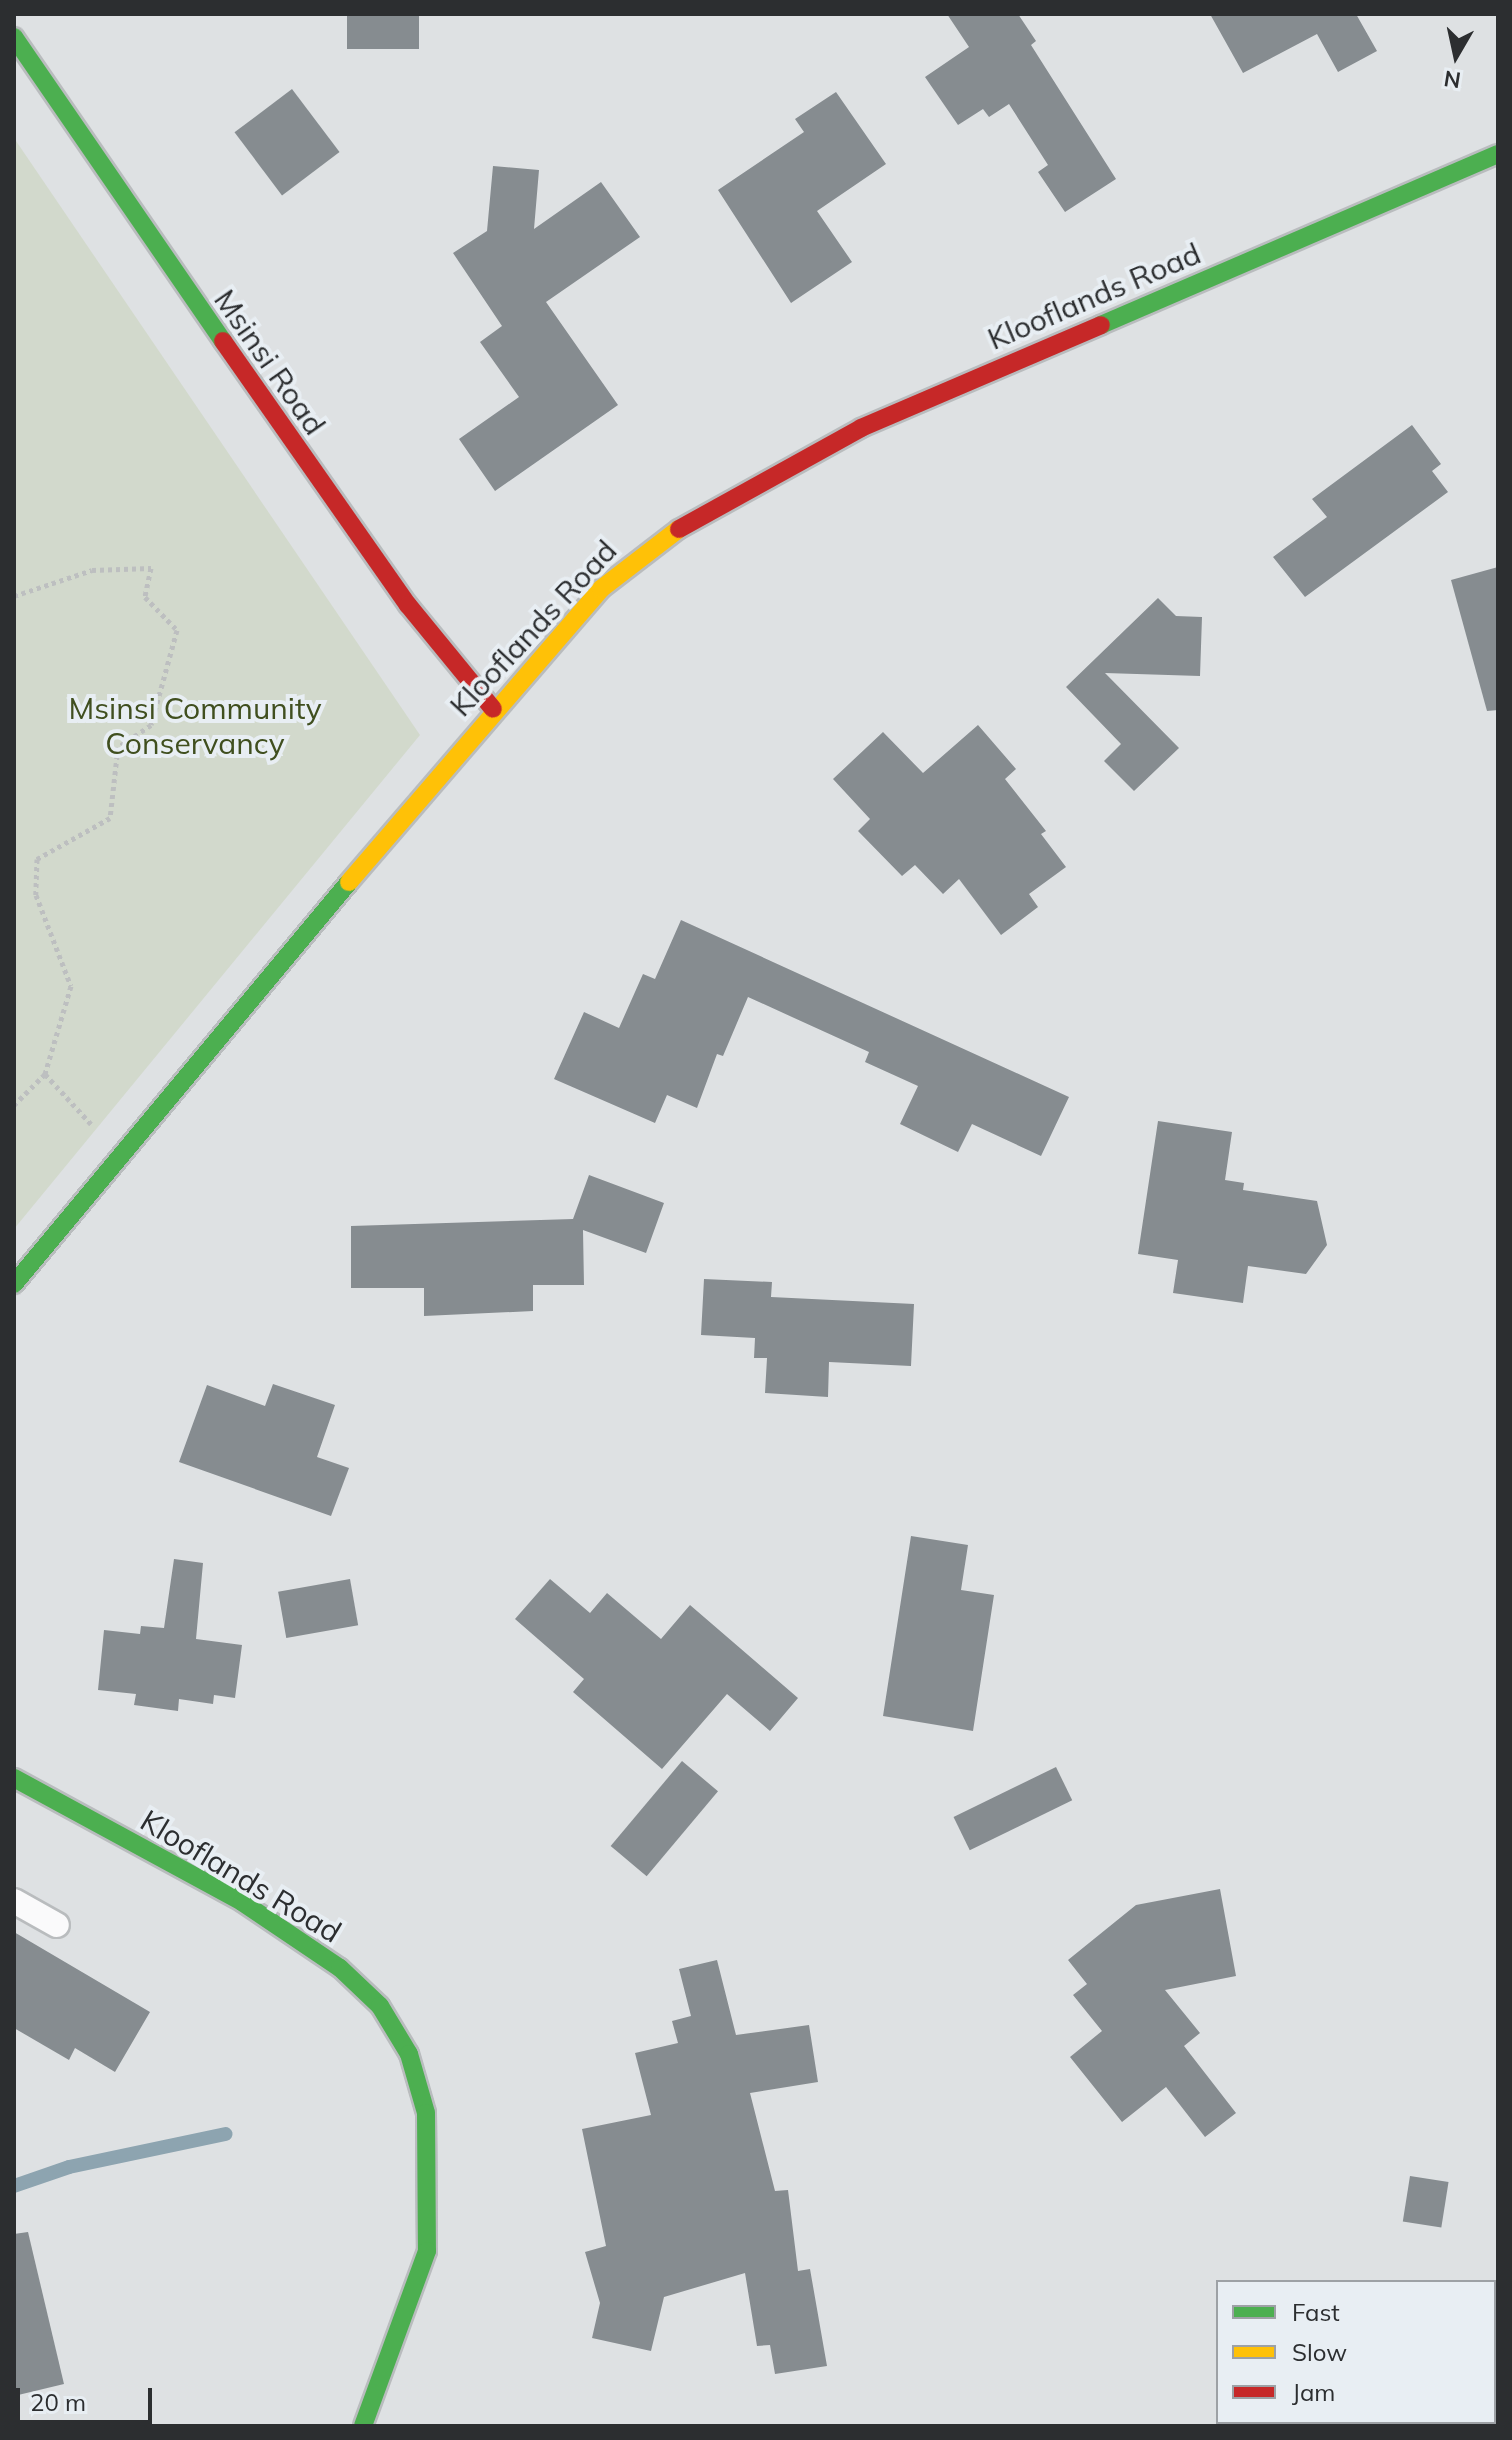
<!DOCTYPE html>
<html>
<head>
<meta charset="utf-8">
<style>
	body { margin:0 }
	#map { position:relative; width:1512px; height:2440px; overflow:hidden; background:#dee1e3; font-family:Mulish,sans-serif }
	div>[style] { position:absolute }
	.green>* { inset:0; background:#d2d9cc }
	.stream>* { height:14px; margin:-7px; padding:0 7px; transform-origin:7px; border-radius:7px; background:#8da4b0 }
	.building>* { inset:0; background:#868c90; transform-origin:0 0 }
	.path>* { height:5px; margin-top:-2.5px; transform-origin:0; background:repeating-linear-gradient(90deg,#bdbfc0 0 4px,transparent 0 8px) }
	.roads { filter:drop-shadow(2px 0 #b9bcbe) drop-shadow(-2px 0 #b9bcbe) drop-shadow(0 2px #b9bcbe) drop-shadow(0 -2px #b9bcbe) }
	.lane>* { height:24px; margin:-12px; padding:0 12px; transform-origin:12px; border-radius:12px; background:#fafafb }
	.fast>* { height:18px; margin:-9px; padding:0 9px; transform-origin:9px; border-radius:9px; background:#4caf50 }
	.slow>* { height:18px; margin:-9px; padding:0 9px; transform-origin:9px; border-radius:9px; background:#ffc107 }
	.jam>* { height:18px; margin:-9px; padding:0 9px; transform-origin:9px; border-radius:9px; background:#c62828 }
	span { translate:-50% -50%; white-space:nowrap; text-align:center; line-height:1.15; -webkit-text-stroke:8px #e8eef3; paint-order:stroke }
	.street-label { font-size:30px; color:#2c2e30 }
	.park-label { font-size:30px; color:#404f1f }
	.frame { position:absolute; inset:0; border:16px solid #2c2e30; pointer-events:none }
	.legend { position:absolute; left:1216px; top:2280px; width:280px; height:144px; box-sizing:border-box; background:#e8eef3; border:2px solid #9da1a5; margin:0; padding:10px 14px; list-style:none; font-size:24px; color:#2c2e30 }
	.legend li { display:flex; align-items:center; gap:16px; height:40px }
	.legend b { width:40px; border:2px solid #9da1a5 }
	.north { position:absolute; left:1416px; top:16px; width:80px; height:80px; -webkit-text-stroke:6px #e8eef3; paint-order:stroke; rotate:189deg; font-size:22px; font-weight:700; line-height:32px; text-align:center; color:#2c2e30 }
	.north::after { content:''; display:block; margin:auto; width:28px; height:36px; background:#2c2e30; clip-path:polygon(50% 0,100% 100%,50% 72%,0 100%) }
	.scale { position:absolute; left:16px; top:2388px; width:136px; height:36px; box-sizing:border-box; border:4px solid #2c2e30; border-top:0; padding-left:10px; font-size:24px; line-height:28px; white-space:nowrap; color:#2c2e30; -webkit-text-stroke:6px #e8eef3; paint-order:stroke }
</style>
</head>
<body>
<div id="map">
	<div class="green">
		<div style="clip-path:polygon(14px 138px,420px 735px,14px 1229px)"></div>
	</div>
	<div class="stream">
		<div style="left:14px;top:2186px;width:58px;rotate:-19.1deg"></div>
		<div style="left:69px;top:2167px;width:160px;rotate:-11.9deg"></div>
	</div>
	<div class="building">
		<div style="left:347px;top:14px;width:72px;height:35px"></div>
		<div style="clip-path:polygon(947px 14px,1018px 14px,1036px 41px,1031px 45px,1116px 179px,1065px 212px,1038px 172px,1048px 165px,1009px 104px,989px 117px,983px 109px,958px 125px,925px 77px,969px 47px)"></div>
		<div style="clip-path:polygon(1210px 14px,1356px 14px,1377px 51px,1338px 72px,1317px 34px,1243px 73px)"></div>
		<div style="left:292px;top:89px;width:79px;height:72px;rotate:53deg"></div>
		<div style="clip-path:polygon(836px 92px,886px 164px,817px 211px,852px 262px,791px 303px,718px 190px,804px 132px,795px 119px)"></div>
		<div style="clip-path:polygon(493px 166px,539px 170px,534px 229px,601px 182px,640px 237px,546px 302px,618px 405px,495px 491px,459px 439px,519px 397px,480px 342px,502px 326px,453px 253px,487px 231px)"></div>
		<div style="clip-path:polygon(1412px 425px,1441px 464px,1432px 471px,1448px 492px,1305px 597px,1273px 557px,1327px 517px,1312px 499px)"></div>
		<div style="clip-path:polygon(1498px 567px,1498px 710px,1487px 711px,1451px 580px)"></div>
		<div style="clip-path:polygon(1158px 598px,1176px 616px,1202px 617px,1200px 676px,1105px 673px,1179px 748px,1134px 791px,1104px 761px,1121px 744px,1066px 687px)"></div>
		<div style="clip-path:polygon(978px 725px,1016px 769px,1005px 779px,1046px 831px,1041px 834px,1066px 867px,1029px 894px,1038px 907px,1001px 935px,959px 879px,943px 894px,915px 865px,902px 876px,858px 831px,870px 819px,833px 779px,883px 732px,923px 773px)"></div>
		<div style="clip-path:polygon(681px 920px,1069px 1097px,1041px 1156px,972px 1124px,958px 1152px,900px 1124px,918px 1086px,865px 1062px,869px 1052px,748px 997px,723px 1056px,717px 1054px,697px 1108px,667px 1095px,655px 1123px,554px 1079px,584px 1012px,619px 1028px,643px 974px,655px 979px)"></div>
		<div style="clip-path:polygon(1158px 1121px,1232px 1132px,1225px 1180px,1244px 1183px,1243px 1190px,1317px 1201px,1327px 1245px,1306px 1274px,1248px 1266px,1243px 1303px,1173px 1293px,1178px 1260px,1138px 1254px)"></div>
		<div style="clip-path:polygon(589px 1175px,664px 1203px,646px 1253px,583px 1230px,584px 1285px,533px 1285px,533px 1311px,424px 1316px,424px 1288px,351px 1288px,351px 1226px,573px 1219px)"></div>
		<div style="clip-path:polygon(704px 1279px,772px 1282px,771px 1297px,914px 1304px,911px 1366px,829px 1362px,828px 1397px,765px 1393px,767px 1358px,754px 1358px,755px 1338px,701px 1335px)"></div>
		<div style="clip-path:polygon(273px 1384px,335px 1405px,317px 1457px,349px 1468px,331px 1516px,179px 1462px,207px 1385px,265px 1406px)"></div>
		<div style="clip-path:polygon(911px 1536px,968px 1545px,961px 1590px,994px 1595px,973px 1731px,883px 1716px)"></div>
		<div style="clip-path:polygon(174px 1559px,203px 1563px,196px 1639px,242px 1645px,235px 1698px,214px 1695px,213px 1704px,179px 1699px,178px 1711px,134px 1705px,136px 1694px,98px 1690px,104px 1630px,140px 1634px,141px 1626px,164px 1628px)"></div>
		<div style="left:350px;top:1579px;width:47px;height:73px;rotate:80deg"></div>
		<div style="clip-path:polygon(550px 1579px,590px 1613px,607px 1593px,661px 1639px,690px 1605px,798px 1698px,770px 1731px,727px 1694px,662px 1769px,573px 1692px,584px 1679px,515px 1619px)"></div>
		<div style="left:682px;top:1761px;width:47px;height:111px;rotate:40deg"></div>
		<div style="left:1056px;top:1767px;width:37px;height:114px;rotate:64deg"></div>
		<div style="clip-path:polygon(1220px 1889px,1236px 1976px,1165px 1990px,1200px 2033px,1184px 2046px,1236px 2113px,1205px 2137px,1166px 2087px,1122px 2122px,1070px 2057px,1102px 2031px,1073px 1995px,1087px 1984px,1068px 1960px,1136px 1905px)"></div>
		<div style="clip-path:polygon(14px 1932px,150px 2012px,115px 2072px,75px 2048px,69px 2060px,14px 2028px)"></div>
		<div style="clip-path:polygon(717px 1960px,736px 2035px,809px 2025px,818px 2082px,750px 2093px,775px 2191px,788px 2190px,798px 2271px,810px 2269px,827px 2366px,775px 2374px,770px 2345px,757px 2346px,745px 2273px,664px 2297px,651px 2351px,592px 2338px,600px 2303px,585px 2252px,606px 2246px,582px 2129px,651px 2115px,635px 2053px,678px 2043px,672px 2021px,691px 2016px,679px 1969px)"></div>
		<div style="left:1410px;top:2176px;width:39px;height:46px;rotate:9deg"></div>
		<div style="clip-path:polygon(28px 2232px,64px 2384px,14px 2396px,14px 2234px)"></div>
	</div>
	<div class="path">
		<div style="left:14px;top:596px;width:82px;rotate:-18.4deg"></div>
		<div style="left:92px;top:570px;width:59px;rotate:-1.9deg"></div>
		<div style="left:151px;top:568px;width:30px;rotate:102deg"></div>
		<div style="left:145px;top:597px;width:46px;rotate:45.9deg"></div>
		<div style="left:177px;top:630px;width:98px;rotate:105.3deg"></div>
		<div style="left:151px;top:725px;width:40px;rotate:146deg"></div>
		<div style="left:118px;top:747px;width:71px;rotate:96.4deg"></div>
		<div style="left:110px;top:818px;width:84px;rotate:150.7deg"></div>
		<div style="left:37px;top:859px;width:36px;rotate:92deg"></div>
		<div style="left:36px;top:895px;width:97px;rotate:69deg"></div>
		<div style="left:71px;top:986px;width:92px;rotate:106.5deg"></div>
		<div style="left:45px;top:1074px;width:44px;rotate:135deg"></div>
		<div style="left:45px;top:1074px;width:68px;rotate:47.4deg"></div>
	</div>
	<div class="roads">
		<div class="lane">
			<div style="left:14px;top:1901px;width:49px;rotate:29.2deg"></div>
		</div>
		<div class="fast">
			<div style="left:14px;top:37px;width:369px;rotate:55.5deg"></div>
			<div style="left:1101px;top:325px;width:432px;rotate:-23.3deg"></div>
			<div style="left:14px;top:1284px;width:523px;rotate:-50.19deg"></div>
			<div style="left:14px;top:1778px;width:260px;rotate:28.5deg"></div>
			<div style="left:242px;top:1902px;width:118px;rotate:34deg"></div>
			<div style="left:340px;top:1968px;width:55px;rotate:43.5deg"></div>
			<div style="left:380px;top:2006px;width:56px;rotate:58.9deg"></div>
			<div style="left:409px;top:2054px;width:61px;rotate:73.9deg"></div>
			<div style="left:426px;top:2113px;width:138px;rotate:89.6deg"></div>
			<div style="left:427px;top:2251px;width:186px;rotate:110.1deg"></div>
		</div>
		<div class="slow">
			<div style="left:349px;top:882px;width:386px;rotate:-49.3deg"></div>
			<div style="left:601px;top:589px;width:98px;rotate:-37.6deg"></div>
		</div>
		<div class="jam">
			<div style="left:223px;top:341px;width:322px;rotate:55deg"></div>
			<div style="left:408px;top:605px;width:134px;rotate:50.7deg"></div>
			<div style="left:679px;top:529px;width:208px;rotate:-29deg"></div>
			<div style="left:861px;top:428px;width:261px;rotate:-23.2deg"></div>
		</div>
	</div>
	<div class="street-label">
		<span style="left:1094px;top:296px;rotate:-23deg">Klooflands Road</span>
		<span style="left:270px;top:362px;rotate:55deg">Msinsi Road</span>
		<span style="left:533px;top:628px;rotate:-47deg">Klooflands Road</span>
		<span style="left:241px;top:1876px;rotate:31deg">Klooflands Road</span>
	</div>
	<div class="park-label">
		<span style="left:195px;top:725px">Msinsi Community<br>Conservancy</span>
	</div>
	<div class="frame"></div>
	<ul class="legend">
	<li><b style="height:10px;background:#4caf50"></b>Fast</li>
	<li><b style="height:10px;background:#ffc107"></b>Slow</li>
	<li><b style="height:10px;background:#c62828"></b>Jam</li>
	</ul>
	<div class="north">N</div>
	<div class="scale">20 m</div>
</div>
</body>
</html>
